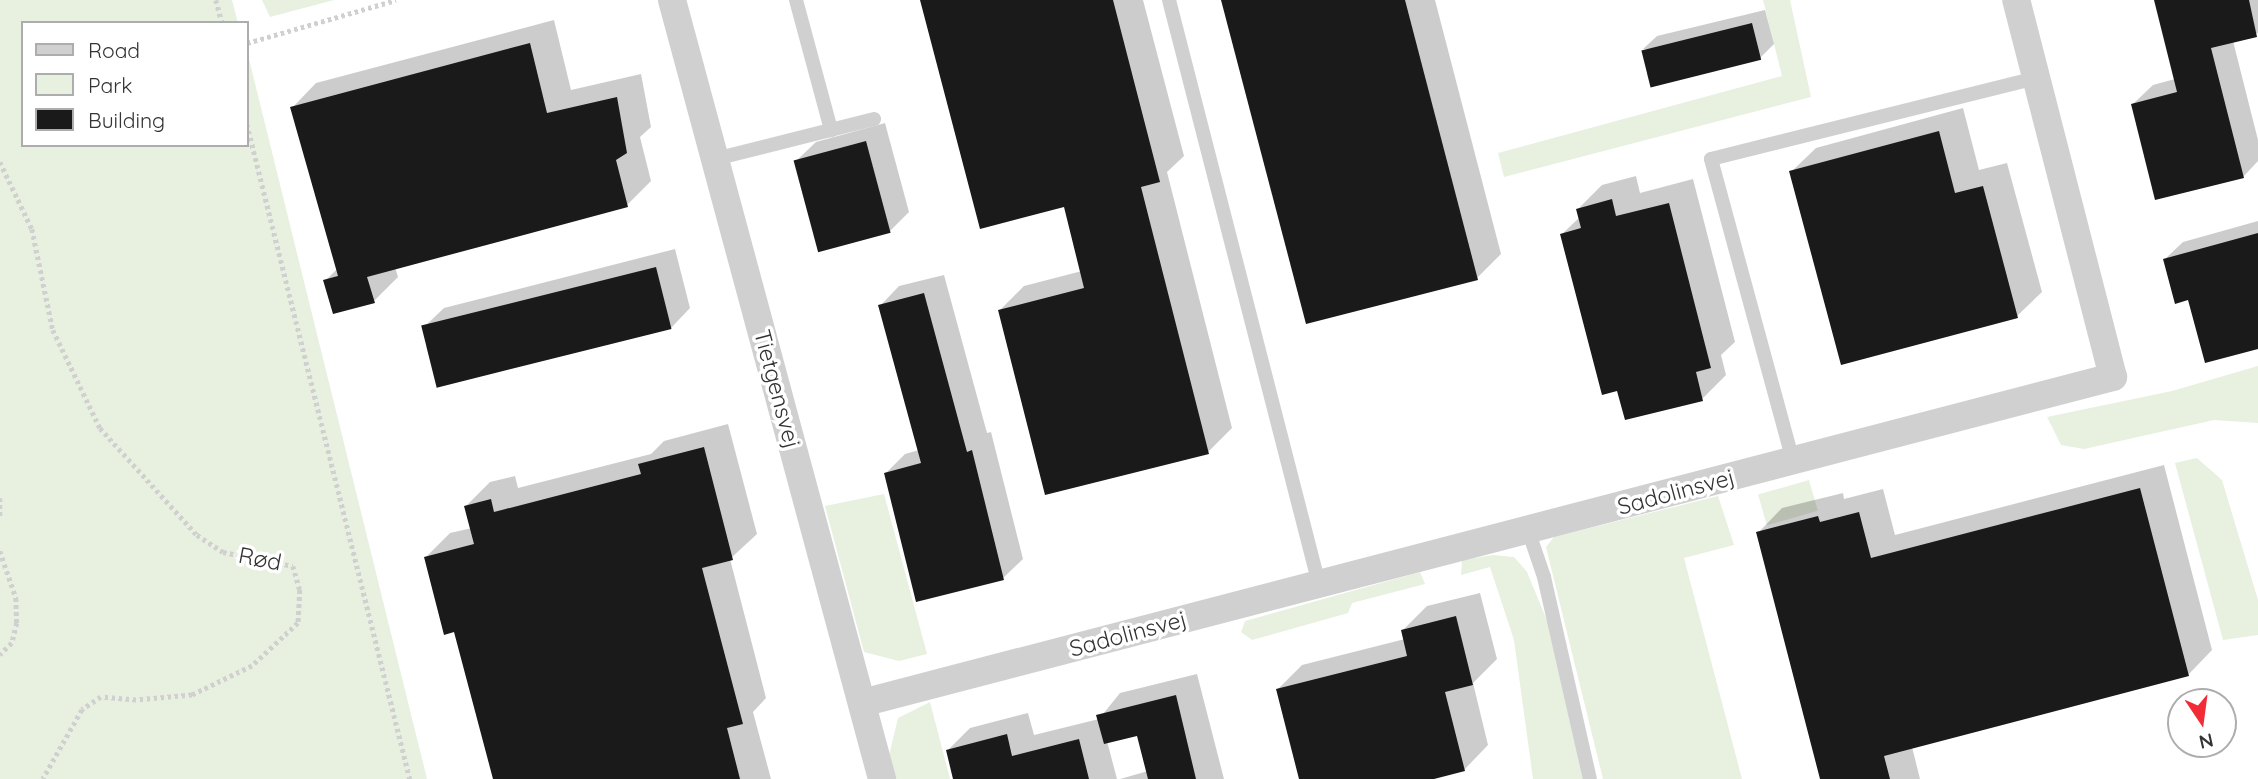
<!DOCTYPE html>
<html>
<head>
<meta charset="utf-8">
<style>
	body { margin:0 }
	#map { position:relative; width:2258px; height:779px; overflow:hidden; background:#fff; font-family:Quicksand,sans-serif }
	div>[style] { position:absolute }
	.green>* { inset:0; background:#e8f0e0; transform-origin:0 0 }
	.shadow>* { inset:0; background:#0003 }
	.building>* { inset:0; background:#1a1a1a; transform-origin:0 0 }
	.path>* { height:4.5px; margin-top:-2.25px; transform-origin:0; background:repeating-linear-gradient(90deg,#d0d0d0 0 3.5px,transparent 0 7px) }
	.lane>* { height:14px; margin:-7px; padding:0 7px; transform-origin:7px; border-radius:7px; background:#d0d0d0 }
	.street>* { height:28px; margin:-14px; padding:0 14px; transform-origin:14px; border-radius:14px; background:#d0d0d0 }
	span { translate:-50% -50%; white-space:nowrap; text-align:center; line-height:1.15; -webkit-text-stroke:7px #fff; paint-order:stroke }
	.street-label { font-size:23px; color:#333 }
	.legend { position:absolute; left:21px; top:21px; width:228px; height:126px; box-sizing:border-box; background:#fff; border:2px solid #adadad; margin:0; padding:9px 12px; list-style:none; font-size:21px; color:#333 }
	.legend li { display:flex; align-items:center; gap:14px; height:35px }
	.legend b { width:35px; border:2px solid #adadad }
	.north { position:absolute; left:2167px; top:688px; width:70px; height:70px; box-sizing:border-box; background:#fff; border:2px solid #adadad; border-radius:50%; rotate:167deg; font-size:19px; font-weight:700; line-height:28px; text-align:center; color:#333 }
	.north::after { content:''; display:block; margin:auto; width:24px; height:32px; background:#f22c37; clip-path:polygon(50% 0,100% 100%,50% 72%,0 100%) }
</style>
</head>
<body>
<div id="map">
	<div class="green">
		<div style="clip-path:polygon(0 0,232px 0,238px 23px,23px 23px,23px 145px,247px 145px,247px 51px,427px 779px,0 779px)"></div>
		<div style="clip-path:polygon(262px 0,334px 0,270px 17px)"></div>
		<div style="clip-path:polygon(1763px 0,1790px 0,1811px 97px,1504px 177px,1498px 153px,1782px 76px)"></div>
		<div style="clip-path:polygon(2258px 366px,2258px 423px,2214px 420px,2084px 449px,2061px 445px,2047px 417px,2172px 391px)"></div>
		<div style="clip-path:polygon(2197px 458px,2222px 480px,2258px 600px,2258px 635px,2223px 640px,2175px 463px)"></div>
		<div style="left:1809px;top:480px;width:32px;height:53px;rotate:74deg"></div>
		<div style="clip-path:polygon(884px 494px,927px 654px,899px 661px,864px 652px,825px 506px)"></div>
		<div style="clip-path:polygon(1718px 496px,1734px 545px,1684px 558px,1742px 779px,1603px 779px,1546px 547px,1554px 537px)"></div>
		<div style="clip-path:polygon(1493px 555px,1514px 557px,1527px 572px,1548px 623px,1583px 779px,1533px 779px,1514px 640px,1490px 567px,1461px 575px,1462px 560px)"></div>
		<div style="clip-path:polygon(1420px 572px,1425px 584px,1352px 603px,1348px 613px,1252px 640px,1241px 632px,1245px 621px)"></div>
		<div style="clip-path:polygon(930px 702px,950px 779px,893px 779px,888px 760px,898px 718px)"></div>
	</div>
	<div class="shadow">
		<div style="clip-path:polygon(922px 0,1143px 0,1184px 156px,1167px 172px,1232px 428px,1208px 452px,1000px 310px,1024px 286px,1082px 271px,1065px 205px)"></div>
		<div style="clip-path:polygon(1223px 0,1435px 0,1501px 254px,1477px 278px)"></div>
		<div style="clip-path:polygon(2156px 0,2258px 0,2258px 33px,2233px 41px,2258px 140px,2258px 161px,2243px 177px,2133px 104px,2153px 85px,2175px 79px)"></div>
		<div style="clip-path:polygon(1765px 10px,1774px 44px,1760px 58px,1643px 49px,1657px 36px)"></div>
		<div style="clip-path:polygon(554px 20px,571px 90px,641px 74px,651px 127px,640px 137px,651px 181px,627px 205px,395px 267px,398px 277px,374px 301px,325px 281px,338px 268px,292px 108px,316px 83px)"></div>
		<div style="clip-path:polygon(1963px 108px,1979px 170px,2007px 163px,2042px 292px,2017px 316px,1791px 172px,1816px 148px)"></div>
		<div style="clip-path:polygon(885px 123px,909px 212px,890px 231px,820px 249px,796px 161px,816px 142px)"></div>
		<div style="clip-path:polygon(1636px 176px,1640px 193px,1693px 179px,1735px 342px,1721px 355px,1726px 375px,1702px 399px,1618px 389px,1562px 234px,1580px 217px,1578px 209px,1602px 185px)"></div>
		<div style="clip-path:polygon(2258px 221px,2258px 347px,2190px 298px,2165px 259px,2183px 242px)"></div>
		<div style="clip-path:polygon(675px 249px,690px 308px,671px 328px,424px 327px,444px 308px)"></div>
		<div style="clip-path:polygon(944px 275px,987px 433px,991px 432px,1023px 559px,1003px 578px,886px 473px,905px 454px,919px 450px,880px 306px,899px 286px)"></div>
		<div style="clip-path:polygon(728px 424px,757px 534px,730px 559px,766px 698px,753px 712px,771px 779px,494px 779px,455px 630px,426px 557px,450px 533px,472px 528px,466px 506px,490px 482px,515px 476px,518px 488px,651px 454px,664px 441px)"></div>
		<div style="clip-path:polygon(2164px 465px,2212px 650px,2188px 675px,1912px 747px,1920px 779px,1822px 779px,1758px 533px,1782px 508px,1843px 493px,1844px 499px,1883px 489px,1895px 535px)"></div>
		<div style="clip-path:polygon(1480px 593px,1497px 659px,1473px 683px,1488px 745px,1464px 770px,1426px 779px,1301px 779px,1278px 689px,1302px 665px,1405px 639px,1403px 630px,1427px 606px)"></div>
		<div style="clip-path:polygon(1197px 674px,1224px 779px,1120px 779px,1148px 771px,1138px 734px,1107px 741px,1117px 779px,955px 779px,948px 750px,970px 728px,1028px 713px,1034px 735px,1099px 719px,1120px 693px)"></div>
	</div>
	<div class="building">
		<div style="clip-path:polygon(920px 0,1113px 0,1160px 182px,1141px 187px,1209px 454px,1045px 495px,998px 310px,1084px 288px,1064px 207px,980px 229px)"></div>
		<div style="clip-path:polygon(1221px 0,1405px 0,1478px 280px,1306px 324px)"></div>
		<div style="clip-path:polygon(2154px 0,2249px 0,2257px 37px,2211px 48px,2244px 178px,2155px 200px,2131px 104px,2177px 92px)"></div>
		<div style="left:1752px;top:23px;width:38px;height:114px;rotate:76deg"></div>
		<div style="clip-path:polygon(530px 43px,547px 113px,617px 97px,627px 153px,616px 160px,628px 207px,367px 277px,375px 303px,333px 314px,323px 280px,338px 276px,290px 107px)"></div>
		<div style="clip-path:polygon(1939px 131px,1955px 193px,1983px 186px,2018px 318px,1841px 365px,1789px 171px)"></div>
		<div style="left:866px;top:141px;width:95px;height:75px;rotate:75deg"></div>
		<div style="clip-path:polygon(1612px 199px,1616px 216px,1669px 203px,1711px 368px,1696px 372px,1703px 401px,1625px 420px,1617px 391px,1602px 395px,1560px 234px,1581px 228px,1576px 209px)"></div>
		<div style="clip-path:polygon(2258px 233px,2258px 349px,2205px 363px,2188px 300px,2175px 304px,2163px 259px)"></div>
		<div style="left:656px;top:267px;width:64px;height:242px;rotate:76deg"></div>
		<div style="clip-path:polygon(924px 293px,967px 452px,972px 450px,1004px 580px,916px 602px,884px 473px,921px 463px,878px 305px)"></div>
		<div style="clip-path:polygon(704px 447px,733px 560px,702px 568px,743px 724px,727px 728px,740px 779px,493px 779px,454px 632px,444px 635px,424px 557px,474px 544px,464px 506px,491px 499px,494px 512px,641px 474px,638px 464px)"></div>
		<div style="clip-path:polygon(2140px 488px,2189px 676px,1884px 756px,1890px 779px,1820px 779px,1756px 532px,1818px 516px,1820px 522px,1859px 512px,1871px 558px)"></div>
		<div style="clip-path:polygon(1456px 616px,1473px 685px,1445px 692px,1465px 771px,1434px 779px,1299px 779px,1276px 689px,1407px 656px,1401px 630px)"></div>
		<div style="clip-path:polygon(1176px 695px,1196px 779px,1148px 779px,1137px 736px,1104px 744px,1096px 715px)"></div>
		<div style="clip-path:polygon(1007px 734px,1012px 756px,1079px 739px,1089px 779px,953px 779px,946px 750px)"></div>
	</div>
	<div class="path">
		<div style="left:216px;top:0;width:24px;rotate:75deg"></div>
		<div style="left:247px;top:43px;width:155px;rotate:-16.1deg"></div>
		<div style="left:247px;top:124px;width:675px;rotate:76.03deg"></div>
		<div style="left:0;top:162px;width:74px;rotate:64.5deg"></div>
		<div style="left:32px;top:229px;width:103px;rotate:78.3deg"></div>
		<div style="left:53px;top:330px;width:109px;rotate:64.4deg"></div>
		<div style="left:100px;top:428px;width:144px;rotate:47.8deg"></div>
		<div style="left:197px;top:535px;width:31px;rotate:33deg"></div>
		<div style="left:223px;top:552px;width:71px;rotate:11.3deg"></div>
		<div style="left:293px;top:566px;width:25px;rotate:74deg"></div>
		<div style="left:300px;top:590px;width:33px;rotate:93deg"></div>
		<div style="left:298px;top:623px;width:63px;rotate:136.9deg"></div>
		<div style="left:252px;top:666px;width:67px;rotate:154.2deg"></div>
		<div style="left:192px;top:695px;width:56px;rotate:174.9deg"></div>
		<div style="left:136px;top:700px;width:35px;rotate:-175deg"></div>
		<div style="left:101px;top:697px;width:23px;rotate:146deg"></div>
		<div style="left:82px;top:710px;width:79px;rotate:119.5deg"></div>
		<div style="left:0;top:498px;width:19px;rotate:90deg"></div>
		<div style="left:0;top:551px;width:50px;rotate:71.2deg"></div>
		<div style="left:16px;top:598px;width:25px;rotate:88deg"></div>
		<div style="left:17px;top:623px;width:21px;rotate:104deg"></div>
		<div style="left:12px;top:643px;width:17px;rotate:135deg"></div>
	</div>
	<div class="lane">
		<div style="left:796px;top:0;width:135px;rotate:74.9deg"></div>
		<div style="left:1169px;top:0;width:603px;rotate:75.6deg"></div>
		<div style="left:715px;top:159px;width:164px;rotate:-14.1deg"></div>
		<div style="left:1793px;top:461px;width:313px;rotate:-105.2deg"></div>
		<div style="left:1711px;top:159px;width:335px;rotate:-14deg"></div>
		<div style="left:1528px;top:530px;width:50px;rotate:71.2deg"></div>
		<div style="left:1544px;top:577px;width:207px;rotate:77.2deg"></div>
	</div>
	<div class="street">
		<div style="left:672px;top:0;width:807px;rotate:74.91deg"></div>
		<div style="left:862px;top:703px;width:1293px;rotate:-14.61deg"></div>
		<div style="left:2113px;top:377px;width:389px;rotate:-104.4deg"></div>
	</div>
	<div class="street-label">
		<span style="left:777px;top:389px;rotate:75deg">Tietgensvej</span>
		<span style="left:1676px;top:492px;rotate:-15deg">Sadolinsvej</span>
		<span style="left:260px;top:559px;rotate:11deg">Rød</span>
		<span style="left:1128px;top:634px;rotate:-15deg">Sadolinsvej</span>
	</div>
	<ul class="legend">
	<li><b style="height:9px;background:#d0d0d0"></b>Road</li>
	<li><b style="height:19px;background:#e8f0e0"></b>Park</li>
	<li><b style="height:19px;background:#1a1a1a"></b>Building</li>
	</ul>
	<div class="north">N</div>
</div>
</body>
</html>
